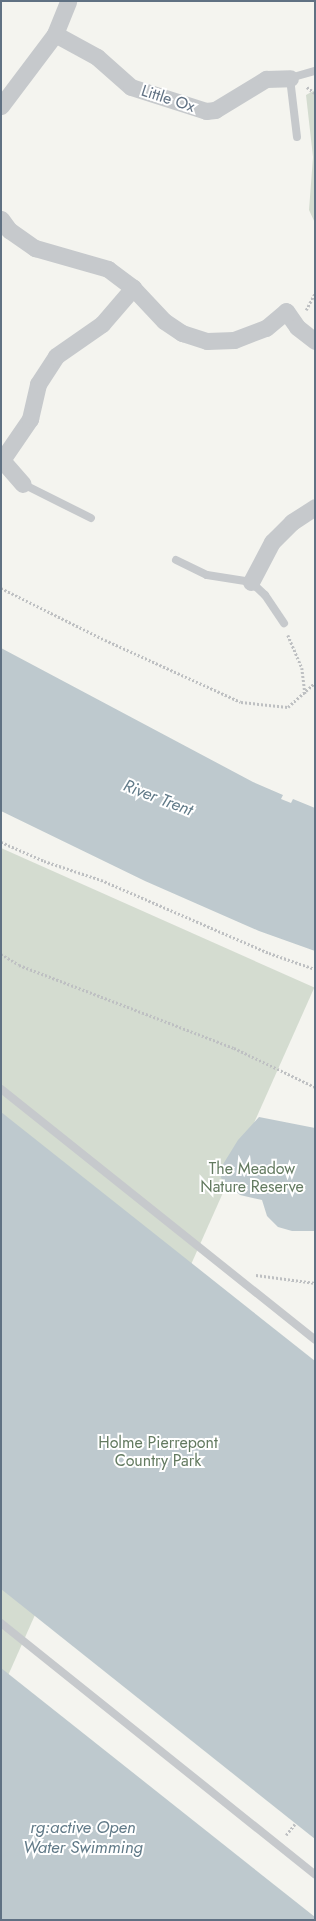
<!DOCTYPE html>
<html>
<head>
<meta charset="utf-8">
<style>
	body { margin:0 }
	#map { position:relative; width:316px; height:1921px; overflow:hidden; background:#f4f4ef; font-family:Jost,sans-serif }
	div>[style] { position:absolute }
	.green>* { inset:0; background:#d4dcd0; transform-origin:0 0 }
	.water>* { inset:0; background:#bec9ce }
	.path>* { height:2.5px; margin-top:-1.25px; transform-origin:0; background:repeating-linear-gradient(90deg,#bec0c2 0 2px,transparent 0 4px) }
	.service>* { height:8px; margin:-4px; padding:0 4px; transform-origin:4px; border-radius:4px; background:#c6c9cc }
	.minor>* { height:17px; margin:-8.5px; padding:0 8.5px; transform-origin:8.5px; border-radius:8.5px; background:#c6c9cc }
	span { translate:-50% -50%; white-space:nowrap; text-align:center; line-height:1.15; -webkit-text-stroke:4px #fff; paint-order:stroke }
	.street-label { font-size:16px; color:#607183 }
	.park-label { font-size:16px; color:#637a60 }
	.water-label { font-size:17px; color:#617a88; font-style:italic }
	.frame { position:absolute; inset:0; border:2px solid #607183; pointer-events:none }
</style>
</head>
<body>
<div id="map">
	<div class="green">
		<div style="clip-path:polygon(315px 90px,315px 223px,309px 210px,313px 157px,306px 95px)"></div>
		<div style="left:1px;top:848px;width:343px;height:1072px;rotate:24deg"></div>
	</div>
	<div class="water">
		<div style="clip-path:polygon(1px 648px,253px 782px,283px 795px,281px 799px,291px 803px,293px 799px,315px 808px,315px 951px,259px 931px,145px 881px,1px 811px)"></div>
		<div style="clip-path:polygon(1px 1112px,315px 1361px,315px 1839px,1px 1589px)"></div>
		<div style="clip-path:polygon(259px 1117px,315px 1128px,315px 1231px,292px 1231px,278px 1227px,267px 1216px,262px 1200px,240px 1195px,221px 1178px,222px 1166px,238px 1140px)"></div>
		<div style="clip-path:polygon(1px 1668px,315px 1917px,315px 1920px,1px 1920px)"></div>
	</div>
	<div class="path">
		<div style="left:307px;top:87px;width:10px;rotate:37deg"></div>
		<div style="left:306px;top:310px;width:19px;rotate:-62deg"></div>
		<div style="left:1px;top:588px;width:116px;rotate:26.6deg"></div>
		<div style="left:105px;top:640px;width:149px;rotate:24.5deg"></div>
		<div style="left:241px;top:702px;width:47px;rotate:6.1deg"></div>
		<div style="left:288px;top:707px;width:36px;rotate:-42deg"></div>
		<div style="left:288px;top:635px;width:36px;rotate:67deg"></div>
		<div style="left:302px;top:668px;width:26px;rotate:83deg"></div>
		<div style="left:1px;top:842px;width:47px;rotate:23.8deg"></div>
		<div style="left:44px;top:861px;width:60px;rotate:18.4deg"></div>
		<div style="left:101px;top:880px;width:183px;rotate:23.5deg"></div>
		<div style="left:269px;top:953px;width:49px;rotate:19.2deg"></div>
		<div style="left:1px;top:954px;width:21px;rotate:31deg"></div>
		<div style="left:19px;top:965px;width:230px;rotate:21.1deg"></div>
		<div style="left:234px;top:1048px;width:90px;rotate:25.7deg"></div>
		<div style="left:256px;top:1275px;width:60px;rotate:7.7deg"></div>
		<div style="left:286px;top:1835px;width:14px;rotate:-51deg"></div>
	</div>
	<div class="service">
		<div style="left:297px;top:137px;width:59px;rotate:-96.8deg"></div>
		<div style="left:290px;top:78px;width:26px;rotate:-16deg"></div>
		<div style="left:23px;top:484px;width:76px;rotate:26.6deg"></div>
		<div style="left:176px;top:560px;width:34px;rotate:26deg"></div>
		<div style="left:207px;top:575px;width:45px;rotate:9deg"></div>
		<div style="left:251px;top:582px;width:19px;rotate:43deg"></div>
		<div style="left:265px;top:595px;width:34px;rotate:56deg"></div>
		<div style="left:1px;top:1089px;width:402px;rotate:38.6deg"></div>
		<div style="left:1px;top:1623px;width:403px;rotate:38.7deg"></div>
	</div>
	<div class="minor">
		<div style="left:55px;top:34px;width:48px;rotate:28.7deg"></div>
		<div style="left:97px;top:57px;width:45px;rotate:41.4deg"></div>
		<div style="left:131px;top:87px;width:79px;rotate:17.7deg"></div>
		<div style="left:206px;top:111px;width:9px;rotate:-6deg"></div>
		<div style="left:215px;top:110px;width:60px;rotate:-31.3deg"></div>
		<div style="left:266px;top:79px;width:24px;rotate:-2deg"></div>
		<div style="left:1px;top:106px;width:90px;rotate:-53.1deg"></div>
		<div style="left:55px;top:34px;width:35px;rotate:-68deg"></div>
		<div style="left:1px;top:219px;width:14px;rotate:54deg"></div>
		<div style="left:9px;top:230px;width:32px;rotate:35deg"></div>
		<div style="left:35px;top:248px;width:76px;rotate:16deg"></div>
		<div style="left:108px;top:269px;width:31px;rotate:37deg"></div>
		<div style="left:133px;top:288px;width:45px;rotate:46.8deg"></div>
		<div style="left:164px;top:321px;width:22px;rotate:34deg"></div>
		<div style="left:182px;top:333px;width:26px;rotate:18deg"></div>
		<div style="left:207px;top:341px;width:27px;rotate:-2deg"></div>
		<div style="left:234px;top:340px;width:34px;rotate:-21deg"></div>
		<div style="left:266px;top:328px;width:26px;rotate:-40deg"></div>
		<div style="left:286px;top:311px;width:19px;rotate:55deg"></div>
		<div style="left:297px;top:327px;width:23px;rotate:38deg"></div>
		<div style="left:1px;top:459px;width:33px;rotate:49deg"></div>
		<div style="left:2px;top:460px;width:50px;rotate:-55.7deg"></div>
		<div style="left:30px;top:419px;width:36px;rotate:-77deg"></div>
		<div style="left:38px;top:384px;width:33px;rotate:-57deg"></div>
		<div style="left:56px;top:356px;width:56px;rotate:-34.8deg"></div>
		<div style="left:102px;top:324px;width:48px;rotate:-49.3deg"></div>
		<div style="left:251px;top:582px;width:45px;rotate:-62.3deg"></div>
		<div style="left:272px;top:542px;width:28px;rotate:-45deg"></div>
		<div style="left:292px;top:522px;width:27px;rotate:-33deg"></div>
	</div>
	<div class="street-label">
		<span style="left:168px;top:99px;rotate:18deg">Little Ox</span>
	</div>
	<div class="park-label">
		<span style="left:252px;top:1178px">The Meadow<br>Nature Reserve</span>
		<span style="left:158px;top:1452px">Holme Pierrepont<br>Country Park</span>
	</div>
	<div class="water-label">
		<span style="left:158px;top:798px;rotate:21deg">River Trent</span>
		<span style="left:83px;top:1838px">rg:active Open<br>Water Swimming</span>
	</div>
	<div class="frame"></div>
</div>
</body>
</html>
